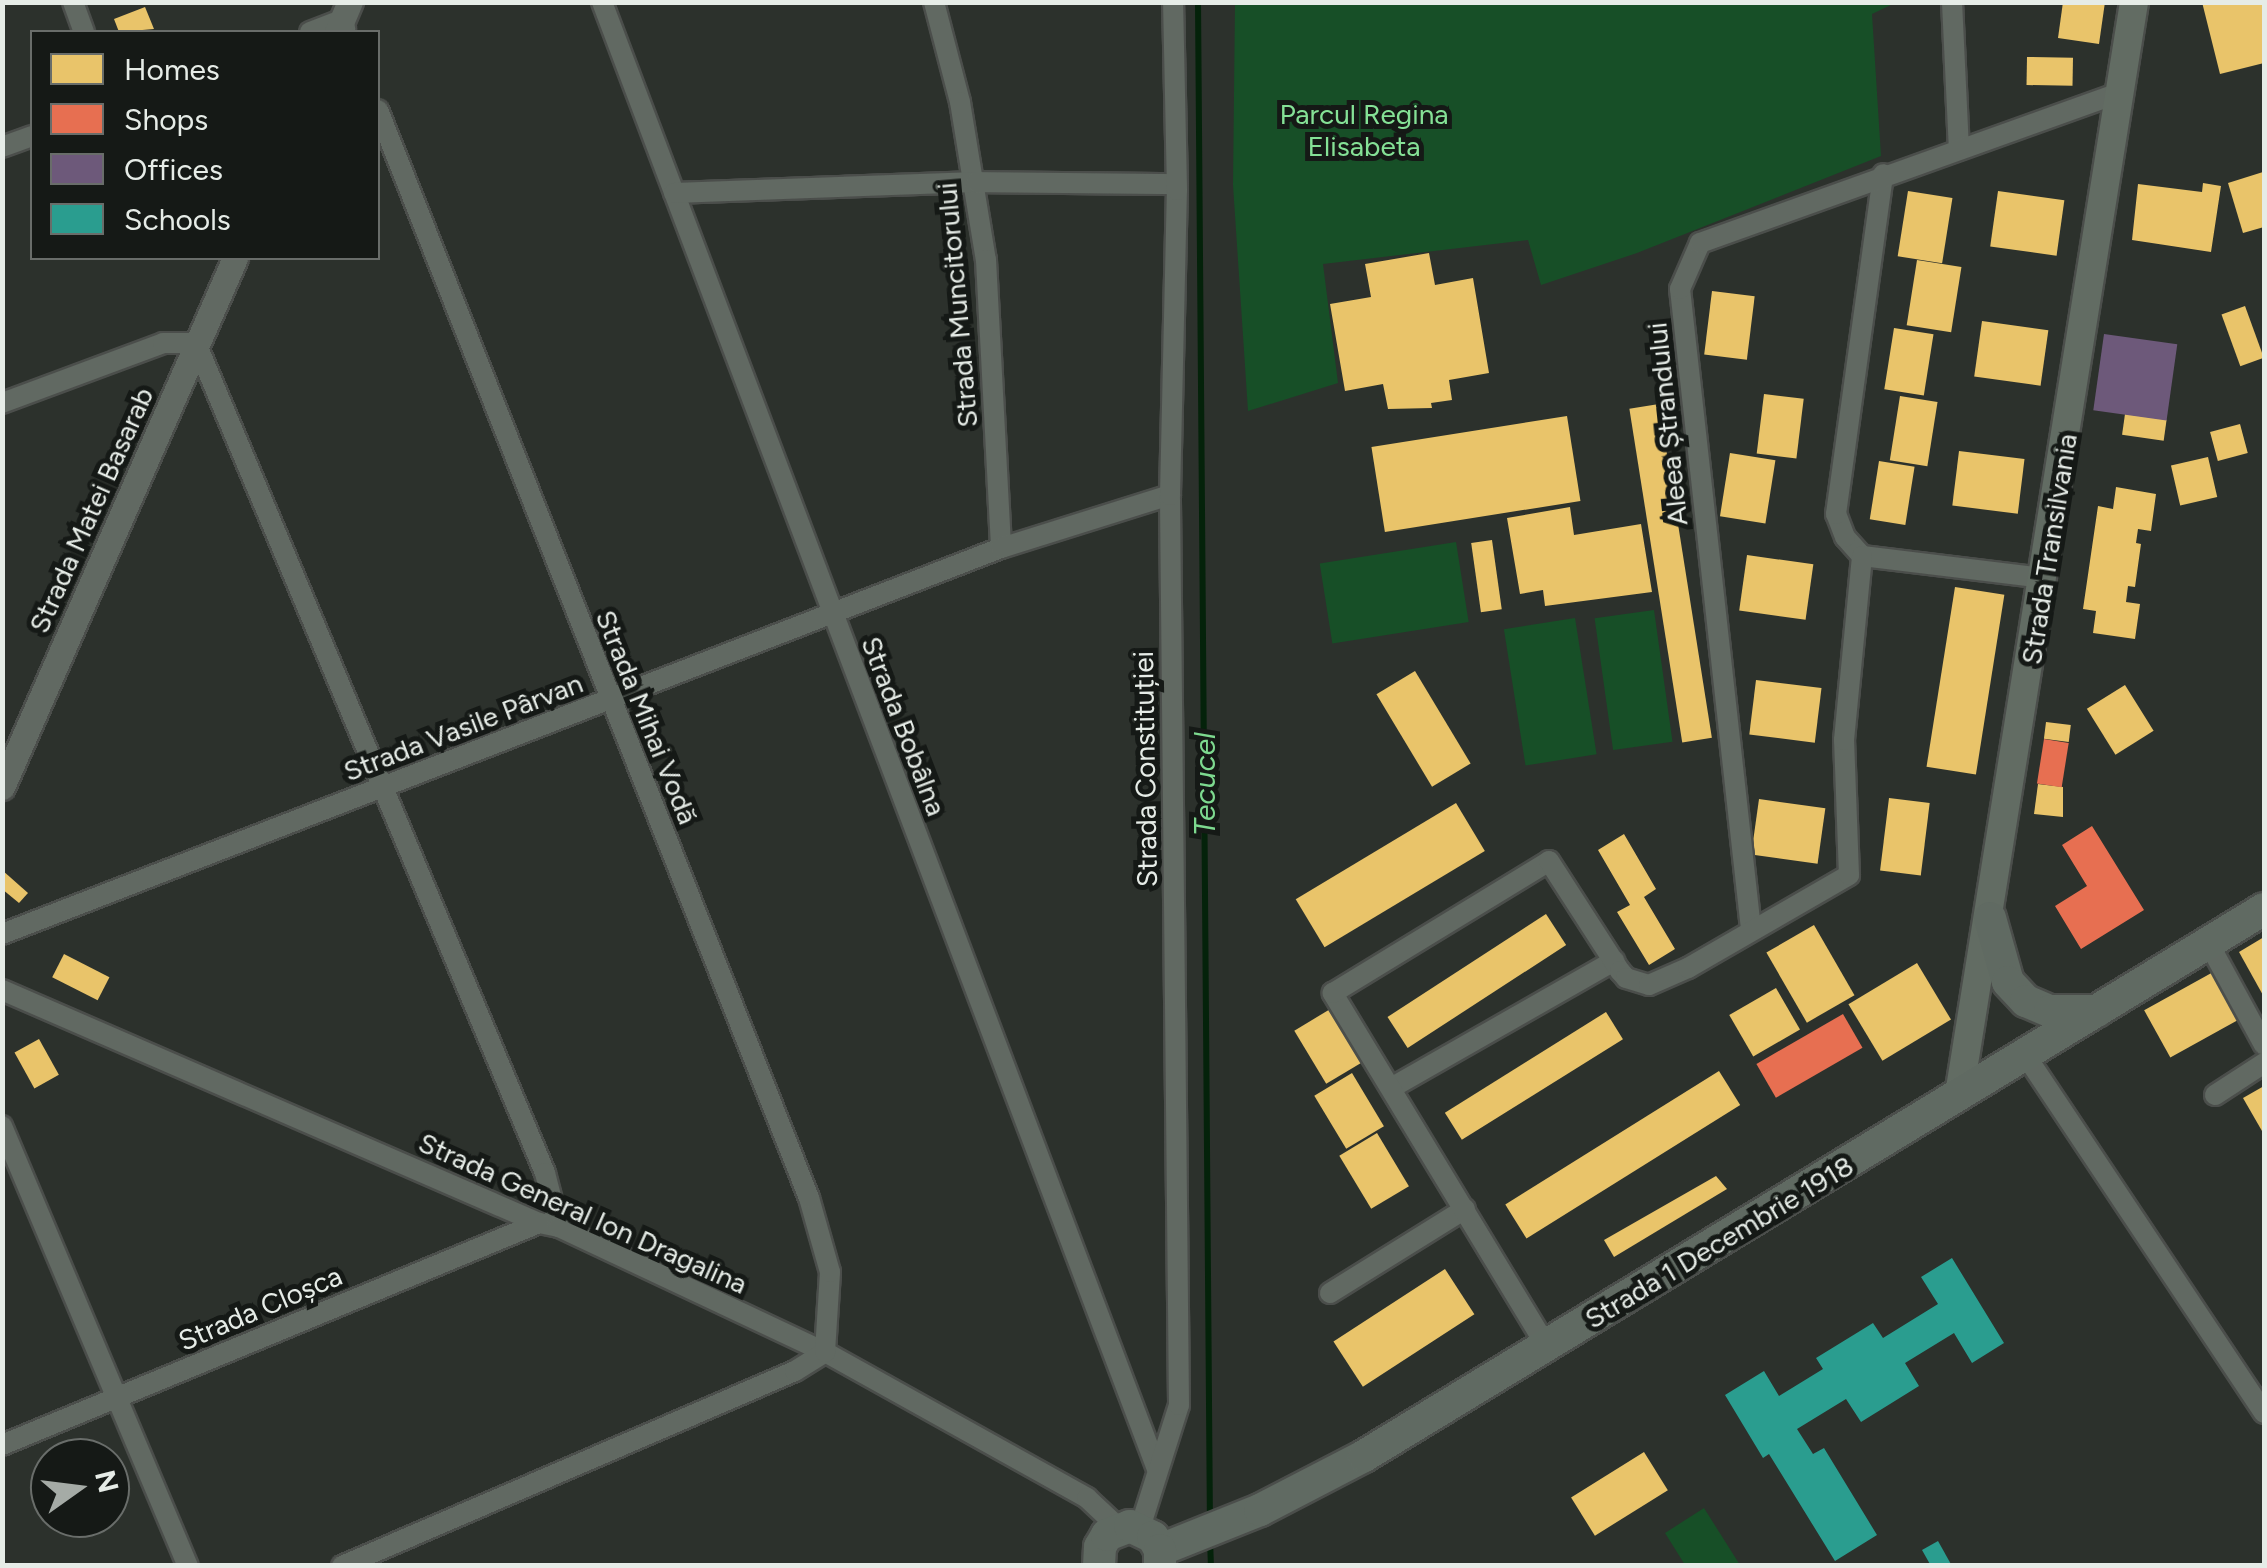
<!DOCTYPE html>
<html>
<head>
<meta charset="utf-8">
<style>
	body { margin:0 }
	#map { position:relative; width:2267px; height:1568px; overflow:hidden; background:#2c312c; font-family:Figtree,sans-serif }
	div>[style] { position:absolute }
	.green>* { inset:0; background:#174f27; transform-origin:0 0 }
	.homes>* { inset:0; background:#e9c46a; transform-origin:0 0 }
	.shops>* { inset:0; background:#e76f51; transform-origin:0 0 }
	.offices>* { inset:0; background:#6d597a; transform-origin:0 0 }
	.schools>* { inset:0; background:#2a9d8f }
	.stream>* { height:6px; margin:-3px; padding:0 3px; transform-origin:3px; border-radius:3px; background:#04220a }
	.roads { filter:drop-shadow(2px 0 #4b4e4b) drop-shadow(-2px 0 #4b4e4b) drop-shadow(0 2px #4b4e4b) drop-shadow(0 -2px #4b4e4b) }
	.minor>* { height:20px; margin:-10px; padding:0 10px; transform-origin:10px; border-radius:10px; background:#616962 }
	.tertiary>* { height:25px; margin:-12.5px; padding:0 12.5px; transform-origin:12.5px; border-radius:12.5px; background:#616962 }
	.secondary>* { height:28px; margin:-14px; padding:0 14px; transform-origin:14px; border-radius:14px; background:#626c63 }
	.primary>* { height:32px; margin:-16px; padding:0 16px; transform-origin:16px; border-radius:16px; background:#606a62 }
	span { translate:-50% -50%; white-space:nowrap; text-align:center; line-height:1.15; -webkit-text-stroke:10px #151916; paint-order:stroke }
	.park-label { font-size:28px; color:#85e196 }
	.street-label { font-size:28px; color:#e6ece7 }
	.water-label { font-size:30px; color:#7dd98f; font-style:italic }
	.frame { position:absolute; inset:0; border:5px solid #e6ece7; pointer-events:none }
	.legend { position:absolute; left:30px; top:30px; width:350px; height:230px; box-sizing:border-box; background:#151916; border:2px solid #696d6a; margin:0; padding:12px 18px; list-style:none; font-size:30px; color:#e6ece7 }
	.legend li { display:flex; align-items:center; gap:20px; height:50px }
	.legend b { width:50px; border:2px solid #696d6a }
	.north { position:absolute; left:30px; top:1438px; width:100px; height:100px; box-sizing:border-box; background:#151916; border:2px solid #696d6a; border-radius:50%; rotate:76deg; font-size:28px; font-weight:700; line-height:40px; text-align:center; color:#e6ece7 }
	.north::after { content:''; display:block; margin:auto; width:35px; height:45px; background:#a5aba6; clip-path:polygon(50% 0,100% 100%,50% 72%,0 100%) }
</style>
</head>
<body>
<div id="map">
	<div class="green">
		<div style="clip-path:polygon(1235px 3px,1895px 3px,1872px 14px,1881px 156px,1637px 253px,1541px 285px,1528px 240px,1323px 264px,1338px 383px,1248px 411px,1233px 185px)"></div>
		<div style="left:1456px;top:542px;width:81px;height:138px;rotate:81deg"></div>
		<div style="left:1654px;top:610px;width:133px;height:60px;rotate:82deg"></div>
		<div style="left:1575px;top:618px;width:138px;height:72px;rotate:81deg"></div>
		<div style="clip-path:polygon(1704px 1508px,1740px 1565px,1685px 1565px,1665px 1533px)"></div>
	</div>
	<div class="homes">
		<div style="clip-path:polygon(2063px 2px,2105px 2px,2099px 44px,2058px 38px)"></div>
		<div style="clip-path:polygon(2202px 2px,2264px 2px,2264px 63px,2220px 74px)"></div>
		<div style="clip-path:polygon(145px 7px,154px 29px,119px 32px,114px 19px)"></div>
		<div style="left:2027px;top:57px;width:46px;height:28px;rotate:1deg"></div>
		<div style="clip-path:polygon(2263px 172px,2264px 227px,2243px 233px,2228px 183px)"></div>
		<div style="clip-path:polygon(2203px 183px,2221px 186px,2211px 252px,2132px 240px,2138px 184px,2202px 192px)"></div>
		<div style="left:1908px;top:191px;width:45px;height:66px;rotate:9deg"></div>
		<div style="left:1998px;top:191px;width:67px;height:56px;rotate:8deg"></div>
		<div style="clip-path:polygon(1429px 253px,1435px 285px,1473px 278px,1489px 373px,1449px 380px,1452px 400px,1431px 403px,1432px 408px,1388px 409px,1383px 384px,1345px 391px,1330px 304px,1371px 297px,1365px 264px)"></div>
		<div style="left:1917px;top:260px;width:45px;height:66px;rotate:9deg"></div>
		<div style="left:1712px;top:291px;width:43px;height:64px;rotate:7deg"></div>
		<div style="left:2245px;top:306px;width:55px;height:25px;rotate:70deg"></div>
		<div style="left:1982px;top:321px;width:67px;height:56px;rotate:8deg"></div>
		<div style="left:1894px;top:328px;width:40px;height:62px;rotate:9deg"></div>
		<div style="left:1764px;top:394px;width:40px;height:60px;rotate:7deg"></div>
		<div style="left:1900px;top:396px;width:38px;height:65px;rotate:9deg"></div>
		<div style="left:1659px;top:404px;width:338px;height:30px;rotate:81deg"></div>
		<div style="left:2125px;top:414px;width:42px;height:21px;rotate:8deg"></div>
		<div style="left:1567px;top:416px;width:86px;height:198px;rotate:81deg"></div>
		<div style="left:2240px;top:424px;width:30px;height:31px;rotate:75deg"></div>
		<div style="left:1959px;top:451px;width:66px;height:55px;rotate:7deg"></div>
		<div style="left:1730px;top:453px;width:46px;height:64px;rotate:9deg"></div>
		<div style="left:2208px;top:457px;width:41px;height:38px;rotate:77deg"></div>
		<div style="left:1879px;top:461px;width:36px;height:59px;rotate:9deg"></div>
		<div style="clip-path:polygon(2116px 487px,2156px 494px,2151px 531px,2138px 529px,2136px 543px,2141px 544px,2135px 587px,2128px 586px,2126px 602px,2140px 604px,2135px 639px,2093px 633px,2096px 611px,2083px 609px,2098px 506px,2113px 509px)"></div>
		<div style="clip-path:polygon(1570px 507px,1574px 535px,1641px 524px,1652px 592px,1545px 606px,1543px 590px,1520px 594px,1507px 518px)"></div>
		<div style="left:1492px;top:540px;width:70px;height:21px;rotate:82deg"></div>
		<div style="left:1747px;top:555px;width:67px;height:56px;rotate:8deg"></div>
		<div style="left:1955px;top:587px;width:50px;height:182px;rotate:9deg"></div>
		<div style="left:1415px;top:671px;width:108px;height:45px;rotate:59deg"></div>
		<div style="left:1756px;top:680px;width:66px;height:55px;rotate:7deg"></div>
		<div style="left:2125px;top:685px;width:54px;height:45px;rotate:58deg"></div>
		<div style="left:2046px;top:722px;width:25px;height:17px;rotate:7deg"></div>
		<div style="clip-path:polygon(2038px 784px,2063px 787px,2063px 817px,2034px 814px)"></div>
		<div style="left:1889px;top:798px;width:41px;height:73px;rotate:7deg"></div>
		<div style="left:1759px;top:799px;width:67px;height:56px;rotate:8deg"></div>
		<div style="left:1456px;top:803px;width:56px;height:187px;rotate:59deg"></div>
		<div style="clip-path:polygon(1624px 834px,1656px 889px,1644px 897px,1675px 949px,1649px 965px,1617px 912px,1630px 905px,1598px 850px)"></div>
		<div style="clip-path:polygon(2px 870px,28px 893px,19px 903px,2px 889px)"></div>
		<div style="left:1546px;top:914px;width:37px;height:189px;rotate:57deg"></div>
		<div style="left:1814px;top:925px;width:81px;height:55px;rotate:60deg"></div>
		<div style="clip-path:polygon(2264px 937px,2264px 997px,2239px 952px)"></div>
		<div style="left:64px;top:954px;width:51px;height:26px;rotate:27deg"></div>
		<div style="left:1917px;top:963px;width:66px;height:80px;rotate:59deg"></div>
		<div style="left:2215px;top:971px;width:54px;height:81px;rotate:61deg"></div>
		<div style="left:1776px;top:988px;width:48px;height:54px;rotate:60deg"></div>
		<div style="left:1332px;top:1008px;width:62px;height:44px;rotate:59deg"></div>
		<div style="left:1606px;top:1012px;width:32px;height:190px;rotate:58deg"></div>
		<div style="left:39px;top:1039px;width:41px;height:28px;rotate:61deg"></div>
		<div style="left:1719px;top:1071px;width:40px;height:252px;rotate:58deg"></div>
		<div style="left:1352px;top:1073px;width:62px;height:44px;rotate:59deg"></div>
		<div style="clip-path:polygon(2264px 1086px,2264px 1129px,2262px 1131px,2243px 1098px)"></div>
		<div style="left:1377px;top:1133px;width:62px;height:44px;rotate:59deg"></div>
		<div style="clip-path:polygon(1716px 1176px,1727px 1189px,1614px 1257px,1604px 1240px)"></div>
		<div style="left:1445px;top:1269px;width:54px;height:133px;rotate:57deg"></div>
		<div style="left:1644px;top:1452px;width:45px;height:86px;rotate:58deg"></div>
	</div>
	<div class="shops">
		<div style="left:2044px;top:739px;width:25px;height:45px;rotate:9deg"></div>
		<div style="clip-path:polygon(2092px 826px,2144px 910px,2081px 949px,2055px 906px,2087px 886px,2062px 845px)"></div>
		<div style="left:1843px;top:1014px;width:39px;height:100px;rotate:60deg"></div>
	</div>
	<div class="offices">
		<div style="left:2104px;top:334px;width:74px;height:77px;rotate:8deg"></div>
	</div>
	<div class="schools">
		<div style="clip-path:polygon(1952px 1258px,2004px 1343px,1972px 1363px,1954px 1333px,1905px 1363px,1919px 1386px,1861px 1422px,1846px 1399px,1797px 1429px,1813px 1454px,1824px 1448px,1877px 1535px,1835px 1561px,1769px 1454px,1763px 1458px,1725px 1395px,1764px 1371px,1779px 1396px,1823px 1369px,1816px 1358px,1873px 1323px,1883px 1338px,1938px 1304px,1921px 1277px)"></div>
		<div style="clip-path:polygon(1938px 1541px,1952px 1566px,1931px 1566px,1922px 1550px)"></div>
	</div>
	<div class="stream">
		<div style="left:1198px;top:2px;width:1519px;rotate:89.55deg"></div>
		<div style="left:1210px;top:1539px;width:27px;rotate:88deg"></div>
	</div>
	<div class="roads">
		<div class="minor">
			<div style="left:73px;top:2px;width:32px;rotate:70deg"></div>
			<div style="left:602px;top:2px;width:1568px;rotate:69.28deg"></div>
			<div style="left:934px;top:2px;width:103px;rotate:75.4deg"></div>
			<div style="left:960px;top:102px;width:160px;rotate:80.7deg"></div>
			<div style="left:986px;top:260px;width:288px;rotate:87deg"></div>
			<div style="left:1952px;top:2px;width:146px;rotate:87.3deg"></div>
			<div style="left:310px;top:32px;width:34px;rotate:-21deg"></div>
			<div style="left:342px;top:20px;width:9px;rotate:69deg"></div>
			<div style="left:2px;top:147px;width:32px;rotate:-20deg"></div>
			<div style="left:674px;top:193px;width:302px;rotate:-2.1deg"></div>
			<div style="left:976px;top:182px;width:199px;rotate:0.6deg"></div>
			<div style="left:2px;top:403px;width:172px;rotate:-20.4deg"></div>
			<div style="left:163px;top:343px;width:33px"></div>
			<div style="left:196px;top:343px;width:900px;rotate:67.19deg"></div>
			<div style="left:545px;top:1173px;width:56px;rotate:75.5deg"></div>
			<div style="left:1862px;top:556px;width:25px;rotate:-132deg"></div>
			<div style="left:1845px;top:537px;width:25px;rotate:-111deg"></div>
			<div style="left:1836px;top:514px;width:343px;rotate:-82.1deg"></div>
			<div style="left:1862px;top:556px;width:184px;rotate:6.9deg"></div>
			<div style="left:1751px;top:929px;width:644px;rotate:-96.33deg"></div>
			<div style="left:1680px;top:289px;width:50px;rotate:-66.5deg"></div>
			<div style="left:1700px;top:243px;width:447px;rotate:-19.7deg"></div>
			<div style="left:2px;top:934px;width:1071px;rotate:-21.13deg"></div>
			<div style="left:1001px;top:548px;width:177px;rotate:-17.4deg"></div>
			<div style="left:2209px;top:944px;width:115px;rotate:61.4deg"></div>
			<div style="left:2px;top:990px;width:585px;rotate:23.46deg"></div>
			<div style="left:539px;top:1223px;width:20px;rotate:11deg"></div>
			<div style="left:559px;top:1227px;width:294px;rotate:25.2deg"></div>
			<div style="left:825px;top:1352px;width:300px;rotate:29.1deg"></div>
			<div style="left:1087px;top:1498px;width:44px;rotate:43.2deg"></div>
			<div style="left:2026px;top:1056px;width:429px;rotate:56.3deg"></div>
			<div style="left:1391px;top:1088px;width:257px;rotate:-29.7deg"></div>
			<div style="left:2215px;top:1095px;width:59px;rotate:-33.1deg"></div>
			<div style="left:2px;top:1126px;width:478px;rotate:67.1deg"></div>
			<div style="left:1330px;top:1293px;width:159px;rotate:-31.9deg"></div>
			<div style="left:1547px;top:1347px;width:414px;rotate:-121.2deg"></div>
			<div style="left:1333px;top:993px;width:253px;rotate:-31.4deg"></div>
			<div style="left:1549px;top:861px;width:131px;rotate:57.2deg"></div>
			<div style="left:1620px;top:971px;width:9px;rotate:49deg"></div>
			<div style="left:1626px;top:978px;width:24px;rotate:17deg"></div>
			<div style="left:1649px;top:985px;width:43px;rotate:-23.6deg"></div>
			<div style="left:1688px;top:968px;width:186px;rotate:-30deg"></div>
			<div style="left:1849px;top:875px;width:135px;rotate:-92.1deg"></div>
			<div style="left:1844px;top:740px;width:185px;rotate:-84.4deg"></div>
			<div style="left:2px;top:1445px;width:581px;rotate:-22.46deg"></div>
			<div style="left:1140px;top:1528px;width:129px;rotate:-72.4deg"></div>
			<div style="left:1179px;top:1405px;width:910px;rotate:-90.57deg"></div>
			<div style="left:1170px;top:495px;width:305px;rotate:-88.7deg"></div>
			<div style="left:1177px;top:190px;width:188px;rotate:-91.2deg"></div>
			<div style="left:342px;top:1566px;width:493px;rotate:-23.3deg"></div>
			<div style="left:795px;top:1371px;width:36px;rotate:-32deg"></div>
			<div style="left:825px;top:1352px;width:80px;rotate:-86.4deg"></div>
			<div style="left:830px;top:1272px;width:77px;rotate:-105.8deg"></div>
			<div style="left:809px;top:1198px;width:1170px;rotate:-111.61deg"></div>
		</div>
		<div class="tertiary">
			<div style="left:337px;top:32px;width:33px;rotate:-67deg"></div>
			<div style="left:2px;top:787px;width:578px;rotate:-66.23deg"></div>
		</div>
		<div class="secondary">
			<div style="left:1959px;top:1095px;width:1107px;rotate:-80.9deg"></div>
		</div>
		<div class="primary">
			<div style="left:1990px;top:918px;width:66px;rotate:74.3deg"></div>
			<div style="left:2008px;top:982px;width:26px;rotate:47deg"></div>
			<div style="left:2026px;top:1001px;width:26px;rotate:23deg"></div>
			<div style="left:2050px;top:1011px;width:47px"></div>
			<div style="left:1160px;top:1550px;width:108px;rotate:-21.8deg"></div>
			<div style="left:1260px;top:1510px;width:117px;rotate:-27.4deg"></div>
			<div style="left:1364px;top:1456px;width:1053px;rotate:-31.29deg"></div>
			<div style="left:1099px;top:1566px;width:19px;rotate:-87deg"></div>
			<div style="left:1100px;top:1547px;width:14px;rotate:-60deg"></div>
			<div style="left:1107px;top:1535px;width:25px;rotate:-21deg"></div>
			<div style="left:1130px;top:1526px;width:25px;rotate:26deg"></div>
			<div style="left:1153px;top:1537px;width:15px;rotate:62deg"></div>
			<div style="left:1160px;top:1550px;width:16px;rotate:90deg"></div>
		</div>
	</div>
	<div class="park-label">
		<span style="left:1364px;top:130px">Parcul Regina<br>Elisabeta</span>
	</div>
	<div class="street-label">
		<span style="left:957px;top:305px;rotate:-95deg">Strada Muncitorului</span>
		<span style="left:1667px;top:424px;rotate:-96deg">Aleea Ștrandului</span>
		<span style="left:91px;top:510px;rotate:-66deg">Strada Matei Basarab</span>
		<span style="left:2049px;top:549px;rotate:-81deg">Strada Transilvania</span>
		<span style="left:647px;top:717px;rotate:68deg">Strada Mihai Vodă</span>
		<span style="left:904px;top:726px;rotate:69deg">Strada Bobâlna</span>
		<span style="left:463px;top:727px;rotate:-21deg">Strada Vasile Pârvan</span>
		<span style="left:1145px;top:769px;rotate:-91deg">Strada Constituției</span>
		<span style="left:583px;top:1213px;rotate:24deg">Strada General Ion Dragalina</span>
		<span style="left:1719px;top:1242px;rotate:-31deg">Strada 1 Decembrie 1918</span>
		<span style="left:260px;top:1308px;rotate:-23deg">Strada Cloșca</span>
	</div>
	<div class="water-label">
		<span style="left:1205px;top:784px;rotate:-90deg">Tecucel</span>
	</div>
	<div class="frame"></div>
	<ul class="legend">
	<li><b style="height:28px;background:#e9c46a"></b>Homes</li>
	<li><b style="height:28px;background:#e76f51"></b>Shops</li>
	<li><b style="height:28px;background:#6d597a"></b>Offices</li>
	<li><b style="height:28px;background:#2a9d8f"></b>Schools</li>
	</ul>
	<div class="north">N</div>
</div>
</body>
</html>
